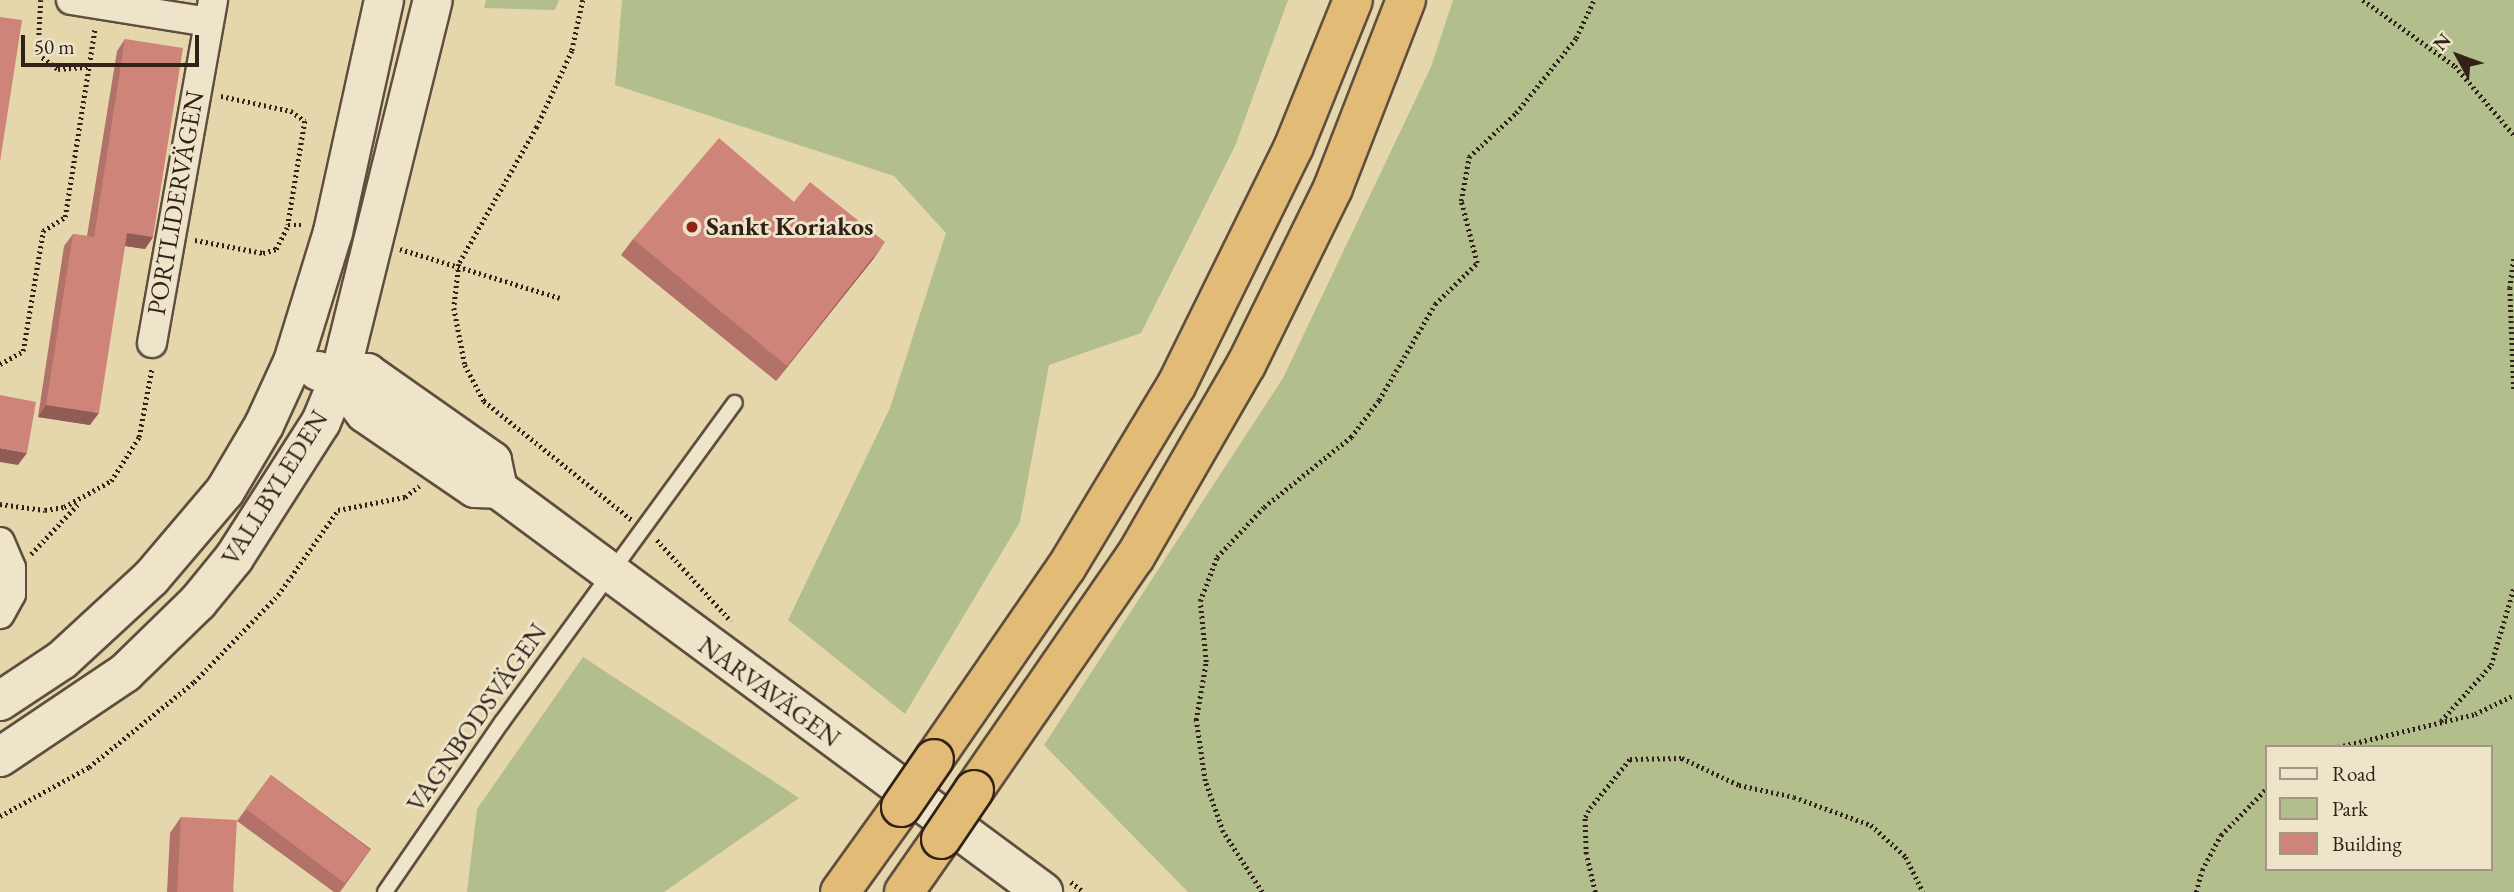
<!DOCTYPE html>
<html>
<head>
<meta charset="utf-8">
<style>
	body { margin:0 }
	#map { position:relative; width:2514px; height:892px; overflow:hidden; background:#e5d6ac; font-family:"EB Garamond",serif }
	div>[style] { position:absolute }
	.green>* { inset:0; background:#b2be8b }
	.path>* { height:4.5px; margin-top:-2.25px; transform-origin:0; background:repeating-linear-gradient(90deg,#322119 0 2px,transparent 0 5.5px) }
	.roads { filter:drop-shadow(2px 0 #5f4e3e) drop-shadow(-2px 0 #5f4e3e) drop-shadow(0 2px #5f4e3e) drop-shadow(0 -2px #5f4e3e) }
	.service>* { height:14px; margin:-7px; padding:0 7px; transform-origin:7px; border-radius:7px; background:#eee4c9 }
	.minor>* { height:28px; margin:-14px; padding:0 14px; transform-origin:14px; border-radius:14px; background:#eee4c9 }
	.secondary>* { height:38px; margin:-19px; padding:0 19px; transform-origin:19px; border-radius:19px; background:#eee4c9 }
	.motorway>* { height:38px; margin:-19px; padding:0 19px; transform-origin:19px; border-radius:19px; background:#e2bb76 }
	.bridges { filter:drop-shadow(2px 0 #322119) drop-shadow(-2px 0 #322119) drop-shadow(0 2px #322119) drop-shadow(0 -2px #322119) }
	.motorway-bridge>* { height:38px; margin:-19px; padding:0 19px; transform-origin:19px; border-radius:19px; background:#e2bb76 }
	.wall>* { inset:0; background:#b27269 }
	.shaded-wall>* { inset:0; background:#915c55 }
	.building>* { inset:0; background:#cf847a; transform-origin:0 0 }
	.dots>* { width:19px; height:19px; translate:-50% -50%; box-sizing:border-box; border:4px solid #eee4c9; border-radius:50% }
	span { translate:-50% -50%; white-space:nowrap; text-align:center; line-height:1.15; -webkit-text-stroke:6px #eee4c9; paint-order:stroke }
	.street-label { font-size:26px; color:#322119 }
	.poi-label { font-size:26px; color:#322119; font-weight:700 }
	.left { translate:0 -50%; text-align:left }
	.legend { position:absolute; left:2265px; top:745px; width:228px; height:126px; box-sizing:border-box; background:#eee4c9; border:2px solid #a39683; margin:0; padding:9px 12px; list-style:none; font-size:21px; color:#322119 }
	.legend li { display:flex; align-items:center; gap:14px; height:35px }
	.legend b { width:35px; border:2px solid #a39683 }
	.north { position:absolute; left:2423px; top:21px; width:70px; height:70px; -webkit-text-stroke:5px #eee4c9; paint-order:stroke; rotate:311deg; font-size:19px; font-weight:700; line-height:28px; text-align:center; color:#322119 }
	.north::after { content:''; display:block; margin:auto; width:24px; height:32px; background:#322119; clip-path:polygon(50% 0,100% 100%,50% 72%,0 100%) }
	.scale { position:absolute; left:21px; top:35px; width:178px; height:32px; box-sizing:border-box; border:4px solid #322119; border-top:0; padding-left:9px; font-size:21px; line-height:24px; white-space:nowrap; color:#322119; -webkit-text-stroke:5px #eee4c9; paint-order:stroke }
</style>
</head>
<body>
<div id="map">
	<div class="green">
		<div style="clip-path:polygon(486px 0,559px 0,555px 10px,484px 8px)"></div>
		<div style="clip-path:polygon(622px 0,1288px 0,1235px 146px,1141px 333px,1049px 365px,1020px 522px,905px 714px,788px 620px,890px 408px,946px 233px,894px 176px,615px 85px)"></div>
		<div style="clip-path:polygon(evenodd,1453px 0,2514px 0,2514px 892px,1188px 892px,1044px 745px,1283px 378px,1431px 67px,1453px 0,2267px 747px,2491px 747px,2491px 869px,2267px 869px,2267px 747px)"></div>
		<div style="clip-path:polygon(583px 657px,799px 798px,664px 892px,467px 892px,477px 809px)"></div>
	</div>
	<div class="path">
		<div style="left:41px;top:0;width:54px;rotate:93.2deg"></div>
		<div style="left:38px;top:54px;width:25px;rotate:37deg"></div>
		<div style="left:58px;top:69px;width:31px;rotate:-4deg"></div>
		<div style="left:583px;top:0;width:52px;rotate:102.2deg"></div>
		<div style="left:572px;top:51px;width:84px;rotate:114.7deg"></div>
		<div style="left:537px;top:127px;width:158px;rotate:119.7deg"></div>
		<div style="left:459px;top:264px;width:44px;rotate:96.5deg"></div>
		<div style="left:454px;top:308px;width:58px;rotate:79.1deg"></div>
		<div style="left:465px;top:365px;width:41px;rotate:62.2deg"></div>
		<div style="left:484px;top:401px;width:189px;rotate:38.8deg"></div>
		<div style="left:2363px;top:0;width:113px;rotate:35.7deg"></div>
		<div style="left:2455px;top:66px;width:91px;rotate:49.5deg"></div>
		<div style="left:221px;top:96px;width:72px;rotate:12.1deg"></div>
		<div style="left:291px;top:111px;width:17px;rotate:36deg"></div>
		<div style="left:305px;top:121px;width:105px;rotate:99.3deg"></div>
		<div style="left:195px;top:240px;width:69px;rotate:10.8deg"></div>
		<div style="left:263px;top:253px;width:14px;rotate:-17deg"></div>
		<div style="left:276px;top:249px;width:27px;rotate:-63deg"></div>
		<div style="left:288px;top:225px;width:15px"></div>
		<div style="left:400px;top:249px;width:167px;rotate:17deg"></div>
		<div style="left:2514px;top:259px;width:29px;rotate:98deg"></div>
		<div style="left:2510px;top:288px;width:103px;rotate:87.8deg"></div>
		<div style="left:0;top:364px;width:26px;rotate:-29deg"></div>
		<div style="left:23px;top:351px;width:122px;rotate:-80.5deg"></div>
		<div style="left:43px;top:231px;width:26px;rotate:-32deg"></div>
		<div style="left:65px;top:217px;width:191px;rotate:-81deg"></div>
		<div style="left:0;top:504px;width:45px;rotate:7.6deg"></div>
		<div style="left:45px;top:510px;width:19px;rotate:-9deg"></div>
		<div style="left:64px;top:507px;width:54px;rotate:-29deg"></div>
		<div style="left:111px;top:481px;width:52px;rotate:-57.5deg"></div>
		<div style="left:139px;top:437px;width:71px;rotate:-79.5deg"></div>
		<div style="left:657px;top:540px;width:110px;rotate:47.6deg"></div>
		<div style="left:31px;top:554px;width:71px;rotate:-46.7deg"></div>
		<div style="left:2441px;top:721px;width:75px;rotate:-48.2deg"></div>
		<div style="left:2491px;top:665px;width:81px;rotate:-73.6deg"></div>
		<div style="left:2338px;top:747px;width:141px;rotate:-13.5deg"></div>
		<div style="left:2475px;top:714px;width:43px;rotate:-26deg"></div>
		<div style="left:0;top:816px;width:102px;rotate:-28.8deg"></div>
		<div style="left:89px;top:767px;width:135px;rotate:-39deg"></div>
		<div style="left:194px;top:682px;width:121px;rotate:-46deg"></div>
		<div style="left:278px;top:595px;width:104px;rotate:-54.8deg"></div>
		<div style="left:338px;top:510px;width:68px;rotate:-11deg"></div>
		<div style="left:405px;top:497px;width:18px;rotate:-38deg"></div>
		<div style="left:1071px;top:882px;width:16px;rotate:38deg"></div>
		<div style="left:1262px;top:892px;width:72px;rotate:-123deg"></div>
		<div style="left:1223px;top:832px;width:54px;rotate:-109.4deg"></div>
		<div style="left:1205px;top:781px;width:62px;rotate:-98.4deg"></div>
		<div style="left:1196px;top:720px;width:59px;rotate:-80.2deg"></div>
		<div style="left:1206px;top:662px;width:61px;rotate:-95.6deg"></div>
		<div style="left:1200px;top:601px;width:47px;rotate:-68.9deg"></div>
		<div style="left:1217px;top:557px;width:69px;rotate:-46.8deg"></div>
		<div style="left:1264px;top:507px;width:112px;rotate:-38.8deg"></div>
		<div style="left:1351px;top:437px;width:46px;rotate:-52.9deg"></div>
		<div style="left:1379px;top:400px;width:111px;rotate:-59.7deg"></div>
		<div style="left:1435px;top:304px;width:59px;rotate:-44.3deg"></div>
		<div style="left:1477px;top:263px;width:64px;rotate:-104.5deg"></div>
		<div style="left:1461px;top:201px;width:45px;rotate:-79.7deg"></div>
		<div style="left:1469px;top:157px;width:64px;rotate:-43.1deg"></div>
		<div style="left:1516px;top:113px;width:96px;rotate:-51.3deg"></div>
		<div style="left:1576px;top:38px;width:42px;rotate:-64.7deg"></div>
		<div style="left:1595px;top:892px;width:39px;rotate:-103deg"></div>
		<div style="left:1586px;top:854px;width:37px;rotate:-92deg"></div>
		<div style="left:1585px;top:817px;width:10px;rotate:-61deg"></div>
		<div style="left:1590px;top:808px;width:63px;rotate:-50.8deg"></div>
		<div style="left:1630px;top:759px;width:52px;rotate:-1.1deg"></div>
		<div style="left:1682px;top:758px;width:63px;rotate:25.3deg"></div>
		<div style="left:1739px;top:785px;width:56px;rotate:12.3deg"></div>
		<div style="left:1794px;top:797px;width:82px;rotate:20deg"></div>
		<div style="left:1871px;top:825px;width:47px;rotate:42.4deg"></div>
		<div style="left:1906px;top:857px;width:39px;rotate:64deg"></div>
		<div style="left:2196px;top:892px;width:23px;rotate:-75deg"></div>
		<div style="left:2202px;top:870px;width:40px;rotate:-62deg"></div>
		<div style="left:2221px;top:835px;width:66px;rotate:-45.6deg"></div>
	</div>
	<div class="roads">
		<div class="service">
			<div style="left:385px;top:892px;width:206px;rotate:-55.5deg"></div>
			<div style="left:502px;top:722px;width:395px;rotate:-53.9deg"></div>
		</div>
		<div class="minor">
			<div style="left:71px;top:0;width:139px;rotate:9.1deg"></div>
			<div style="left:152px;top:343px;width:348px;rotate:-79.9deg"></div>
			<div style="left:0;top:542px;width:28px;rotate:67deg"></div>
			<div style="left:11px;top:568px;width:26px;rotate:90deg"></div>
			<div style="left:11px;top:594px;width:23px;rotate:119deg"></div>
		</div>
		<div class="secondary">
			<div style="left:318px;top:371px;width:22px;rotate:21deg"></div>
			<div style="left:339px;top:379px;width:29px;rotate:-12deg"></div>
			<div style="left:367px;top:373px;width:153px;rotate:35.1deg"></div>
			<div style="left:492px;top:461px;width:29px;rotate:78deg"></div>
			<div style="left:339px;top:379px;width:43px;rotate:52.6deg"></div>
			<div style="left:365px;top:413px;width:133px;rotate:34.3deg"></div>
			<div style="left:475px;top:488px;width:23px;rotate:2deg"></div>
			<div style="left:498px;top:489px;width:678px;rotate:36.48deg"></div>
			<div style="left:0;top:701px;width:74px;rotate:-33.5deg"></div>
			<div style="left:62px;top:660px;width:121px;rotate:-42.7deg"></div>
			<div style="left:151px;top:578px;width:114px;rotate:-49.6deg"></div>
			<div style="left:225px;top:491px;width:77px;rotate:-59.4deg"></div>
			<div style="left:264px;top:425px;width:69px;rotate:-65.3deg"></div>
			<div style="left:293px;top:362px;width:136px;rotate:-72.9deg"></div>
			<div style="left:333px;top:232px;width:238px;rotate:-77.6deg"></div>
			<div style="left:0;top:757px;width:151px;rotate:-33.9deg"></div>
			<div style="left:125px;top:673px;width:102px;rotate:-44.2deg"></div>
			<div style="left:198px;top:602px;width:57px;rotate:-50.7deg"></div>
			<div style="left:234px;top:558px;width:161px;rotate:-57.4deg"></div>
			<div style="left:321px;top:422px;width:47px;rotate:-67.3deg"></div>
			<div style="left:339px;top:379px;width:390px;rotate:-76.1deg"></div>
		</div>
		<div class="motorway">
			<div style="left:934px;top:759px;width:232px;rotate:-55.4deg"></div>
			<div style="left:1066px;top:568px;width:213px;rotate:-58.9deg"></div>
			<div style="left:1176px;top:386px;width:267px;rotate:-63.8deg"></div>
			<div style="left:1294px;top:146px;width:157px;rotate:-68deg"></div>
			<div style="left:974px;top:790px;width:283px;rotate:-55.4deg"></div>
			<div style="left:1135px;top:557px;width:222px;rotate:-60deg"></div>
			<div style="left:1246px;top:365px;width:197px;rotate:-63.8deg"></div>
			<div style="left:1333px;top:188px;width:202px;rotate:-68.8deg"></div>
			<div style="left:840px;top:892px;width:105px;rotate:-54.3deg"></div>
			<div style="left:904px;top:892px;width:65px;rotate:-55.1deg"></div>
		</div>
	</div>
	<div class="bridges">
		<div class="motorway-bridge">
			<div style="left:901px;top:807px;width:58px;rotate:-55.5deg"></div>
			<div style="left:941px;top:839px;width:59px;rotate:-56deg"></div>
		</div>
	</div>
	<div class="wall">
		<div style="clip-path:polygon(125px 39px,153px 237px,145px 249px,125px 246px,90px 425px,38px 417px,64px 246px,73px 234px,87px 236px,117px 51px)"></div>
		<div style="clip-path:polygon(794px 202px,874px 258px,776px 381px,621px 255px,633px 239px)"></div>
		<div style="clip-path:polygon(271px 775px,371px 849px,340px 892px,334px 892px,237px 821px)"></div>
		<div style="clip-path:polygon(181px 817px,234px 892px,167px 892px,170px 833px)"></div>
	</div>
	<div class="shaded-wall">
		<div style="clip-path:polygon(127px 233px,153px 237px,145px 249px,119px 245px)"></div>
		<div style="clip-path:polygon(885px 242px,874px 258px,776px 381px,787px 366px)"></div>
		<div style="clip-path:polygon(46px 405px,99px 413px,90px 425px,38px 417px)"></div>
		<div style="clip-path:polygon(0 448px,27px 453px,18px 465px,0 462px)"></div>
	</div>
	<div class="building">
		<div style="clip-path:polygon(0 17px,22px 20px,0 162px)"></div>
		<div style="clip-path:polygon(125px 39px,183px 48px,153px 237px,127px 233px,99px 413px,46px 405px,73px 234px,94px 237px)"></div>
		<div style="clip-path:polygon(719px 138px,794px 202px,810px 182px,885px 242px,787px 366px,633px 239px)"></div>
		<div style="clip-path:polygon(0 395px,36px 402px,27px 453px,0 448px)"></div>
		<div style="left:271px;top:775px;width:124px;height:42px;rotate:37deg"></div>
		<div style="left:181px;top:817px;width:56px;height:75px;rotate:3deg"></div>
	</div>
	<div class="dots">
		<div style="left:692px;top:227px;background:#8f2418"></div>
	</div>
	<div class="street-label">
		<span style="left:176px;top:203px;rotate:-80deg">PORTLIDERVÄGEN</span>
		<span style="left:275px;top:488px;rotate:-58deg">VALLBYLEDEN</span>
		<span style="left:769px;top:692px;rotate:36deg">NARVAVÄGEN</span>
		<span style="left:477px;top:718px;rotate:-55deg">VAGNBODSVÄGEN</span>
	</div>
	<div class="poi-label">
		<span class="left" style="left:706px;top:227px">Sankt Koriakos</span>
	</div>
	<ul class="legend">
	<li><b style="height:9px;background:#eee4c9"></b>Road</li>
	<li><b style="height:19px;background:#b2be8b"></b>Park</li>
	<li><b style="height:19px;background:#cf847a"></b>Building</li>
	</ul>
	<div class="north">N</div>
	<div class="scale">50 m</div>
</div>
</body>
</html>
